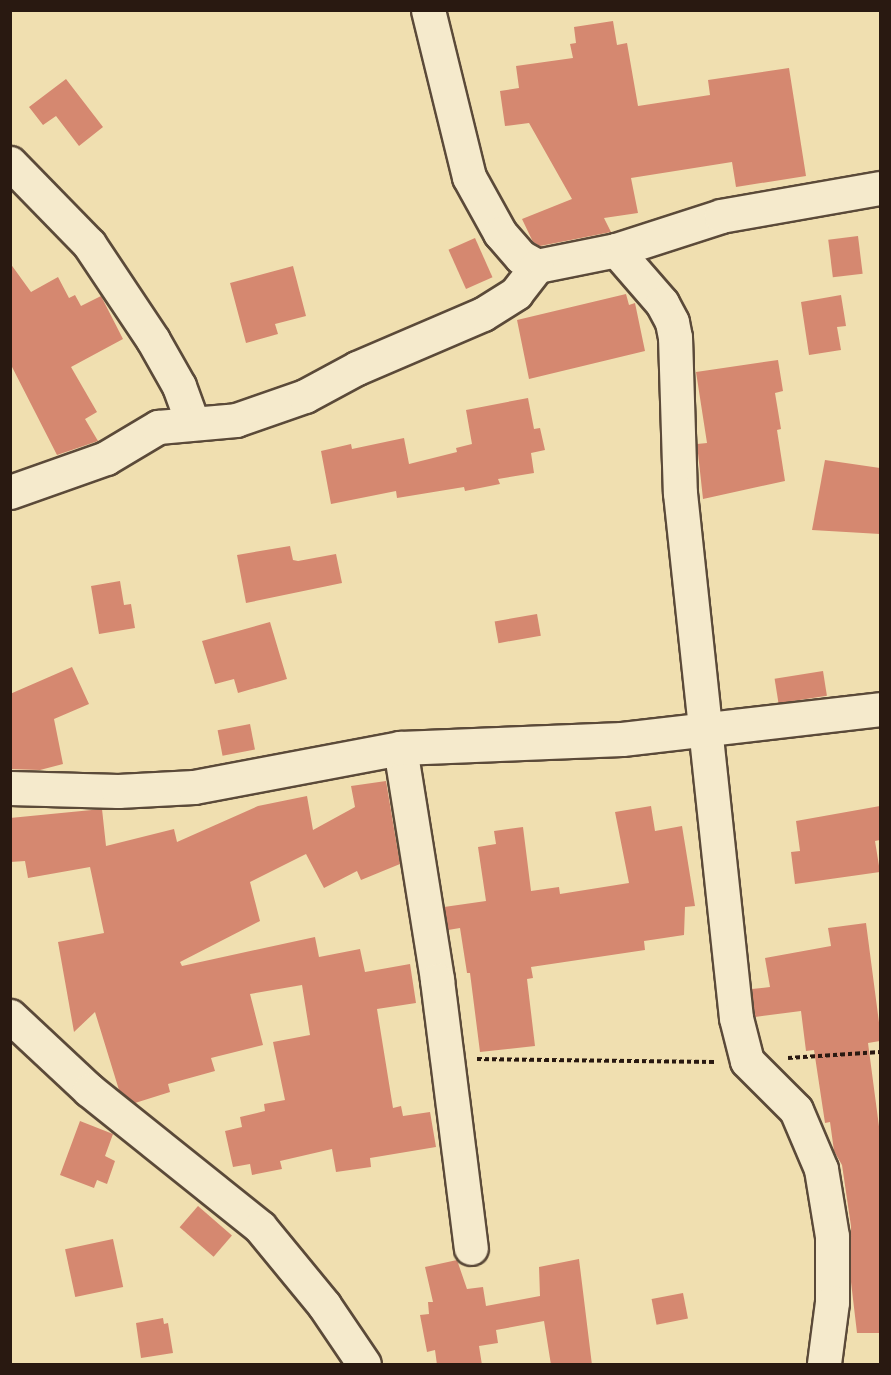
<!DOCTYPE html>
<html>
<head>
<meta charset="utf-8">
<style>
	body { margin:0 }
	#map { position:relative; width:891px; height:1375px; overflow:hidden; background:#f0dfb0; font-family:"IM FELL Double Pica",serif }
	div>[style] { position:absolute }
	.building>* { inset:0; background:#d58870; transform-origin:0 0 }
	.path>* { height:4px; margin-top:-2px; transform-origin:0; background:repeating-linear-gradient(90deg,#291911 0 4.5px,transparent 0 7.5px) }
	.roads { filter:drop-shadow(2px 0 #5b4a39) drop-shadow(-2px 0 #5b4a39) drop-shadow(0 2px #5b4a39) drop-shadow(0 -2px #5b4a39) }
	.minor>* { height:33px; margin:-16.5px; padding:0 16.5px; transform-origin:16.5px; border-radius:16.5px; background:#f5eacc }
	span { translate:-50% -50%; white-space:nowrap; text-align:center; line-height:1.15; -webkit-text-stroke:6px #f5eacc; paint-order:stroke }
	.frame { position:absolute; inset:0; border:12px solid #291911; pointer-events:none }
</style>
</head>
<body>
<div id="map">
	<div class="building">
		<div style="clip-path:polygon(613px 21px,617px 45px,627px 43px,638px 106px,710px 95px,708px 80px,789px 68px,806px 176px,736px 187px,732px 162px,631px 178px,638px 213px,604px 218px,611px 232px,540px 246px,533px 242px,522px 219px,572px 199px,529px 123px,505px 126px,500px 91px,519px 88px,516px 66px,573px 58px,570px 44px,576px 43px,574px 27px)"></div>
		<div style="clip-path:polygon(66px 79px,103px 127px,79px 146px,56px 116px,43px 125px,29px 107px)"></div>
		<div style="left:858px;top:236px;width:38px;height:30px;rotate:83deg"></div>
		<div style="left:475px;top:238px;width:43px;height:29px;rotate:66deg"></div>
		<div style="clip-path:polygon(10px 263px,31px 292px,58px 277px,69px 298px,75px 295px,81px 306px,101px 296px,123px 339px,71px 367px,97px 412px,85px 419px,98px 441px,57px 455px,10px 363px)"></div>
		<div style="clip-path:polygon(293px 266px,306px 316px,275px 324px,278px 334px,246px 343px,230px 283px)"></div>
		<div style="clip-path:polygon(626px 294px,629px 305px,635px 303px,645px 351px,529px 379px,517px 320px)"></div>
		<div style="clip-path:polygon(841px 295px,846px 326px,837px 327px,841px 350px,809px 355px,801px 302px)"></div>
		<div style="clip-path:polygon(778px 360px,783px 391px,775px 393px,781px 429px,777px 430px,785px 481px,703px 499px,697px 444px,707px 443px,696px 372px)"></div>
		<div style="clip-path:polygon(528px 398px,534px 429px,540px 428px,545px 450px,531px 453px,534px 473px,498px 479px,500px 484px,465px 491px,464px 487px,397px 498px,396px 491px,331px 504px,321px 451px,351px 444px,352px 449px,404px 438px,409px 464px,457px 452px,456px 448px,472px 444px,466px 410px)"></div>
		<div style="clip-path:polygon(825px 460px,880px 468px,880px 534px,812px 530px)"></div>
		<div style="clip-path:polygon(290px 546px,293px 560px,298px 561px,336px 554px,342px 583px,246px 603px,237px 555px)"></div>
		<div style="clip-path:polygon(120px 581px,124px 605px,131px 604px,135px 628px,99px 634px,91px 586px)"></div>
		<div style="left:537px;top:614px;width:22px;height:43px;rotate:80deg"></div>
		<div style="clip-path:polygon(270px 622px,287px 679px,238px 693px,234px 679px,215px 684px,202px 641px)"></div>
		<div style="clip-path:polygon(72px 667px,89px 704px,54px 719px,63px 764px,40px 770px,10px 769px,10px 694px)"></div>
		<div style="left:823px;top:671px;width:25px;height:49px;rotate:81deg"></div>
		<div style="left:250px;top:724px;width:26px;height:33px;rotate:79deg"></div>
		<div style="clip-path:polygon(386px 781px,400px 864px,361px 880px,357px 871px,324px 888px,306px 854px,250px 882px,260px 921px,180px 962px,182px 966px,315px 937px,319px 957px,360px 949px,365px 972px,410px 964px,416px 1003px,377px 1009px,393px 1108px,401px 1106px,403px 1116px,430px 1112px,436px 1147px,370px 1158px,371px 1167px,336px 1172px,332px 1149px,280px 1161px,282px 1169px,252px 1175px,250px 1164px,233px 1167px,225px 1131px,242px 1127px,240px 1117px,265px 1111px,264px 1104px,285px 1100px,273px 1042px,310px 1035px,302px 985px,250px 994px,263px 1045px,211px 1058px,215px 1071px,168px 1084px,170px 1092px,135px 1103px,119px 1090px,95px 1012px,74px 1032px,58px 942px,104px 933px,90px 867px,28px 878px,25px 861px,10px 862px,10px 818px,102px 809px,106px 846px,174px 829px,177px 842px,258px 806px,307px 796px,313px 830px,355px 807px,351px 786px)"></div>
		<div style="clip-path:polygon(651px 806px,655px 831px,682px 826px,695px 906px,685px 907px,684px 935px,644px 941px,645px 950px,531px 967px,533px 978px,527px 979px,535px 1046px,480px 1052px,470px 973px,467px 973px,460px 928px,448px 930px,444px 907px,486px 901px,478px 847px,496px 844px,494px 831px,523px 827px,531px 891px,559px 887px,560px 894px,629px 883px,615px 812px)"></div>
		<div style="clip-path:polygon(880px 806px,880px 840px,875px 841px,880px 872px,795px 884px,791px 852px,800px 851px,796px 821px)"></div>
		<div style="clip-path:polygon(866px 923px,880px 1030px,880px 1041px,868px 1043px,880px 1134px,880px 1333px,857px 1333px,851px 1282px,851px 1226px,842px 1165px,834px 1151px,830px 1122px,825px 1123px,814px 1050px,806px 1051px,801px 1011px,755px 1017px,752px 989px,770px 987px,765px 958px,831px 946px,828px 928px)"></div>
		<div style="clip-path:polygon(80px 1121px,113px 1134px,105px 1156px,115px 1161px,107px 1184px,97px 1180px,94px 1188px,60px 1175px)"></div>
		<div style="left:198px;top:1206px;width:45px;height:28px;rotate:41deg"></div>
		<div style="left:113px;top:1239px;width:49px;height:49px;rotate:78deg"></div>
		<div style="clip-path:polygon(579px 1259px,592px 1365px,551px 1365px,544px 1321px,496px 1330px,498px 1343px,479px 1346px,482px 1365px,437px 1365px,435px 1350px,427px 1352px,420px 1315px,429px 1314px,428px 1302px,433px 1302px,425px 1267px,457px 1260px,467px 1289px,483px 1287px,486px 1306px,540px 1296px,539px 1267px)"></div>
		<div style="left:683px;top:1293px;width:26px;height:32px;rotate:79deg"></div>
		<div style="clip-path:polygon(163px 1318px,164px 1324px,168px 1323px,173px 1353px,141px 1358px,136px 1323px)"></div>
	</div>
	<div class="path">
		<div style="left:788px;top:1058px;width:92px;rotate:-3.7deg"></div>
		<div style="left:477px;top:1059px;width:238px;rotate:0.7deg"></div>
	</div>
	<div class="roads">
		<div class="minor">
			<div style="left:428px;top:10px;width:172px;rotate:76.2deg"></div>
			<div style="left:469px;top:177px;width:64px;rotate:61deg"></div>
			<div style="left:500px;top:233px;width:32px;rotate:49deg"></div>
			<div style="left:521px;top:257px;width:18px;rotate:29deg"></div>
			<div style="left:537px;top:266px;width:81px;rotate:-11.4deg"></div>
			<div style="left:616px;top:250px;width:110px;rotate:-17.9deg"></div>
			<div style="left:721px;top:216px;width:161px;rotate:-10deg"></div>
			<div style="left:10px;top:163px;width:113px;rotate:45.7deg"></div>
			<div style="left:89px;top:244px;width:115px;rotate:56.3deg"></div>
			<div style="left:153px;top:340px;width:53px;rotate:60.5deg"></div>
			<div style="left:179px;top:386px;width:38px;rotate:70deg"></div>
			<div style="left:616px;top:250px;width:70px;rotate:49deg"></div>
			<div style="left:662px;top:303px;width:21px;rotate:62deg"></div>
			<div style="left:672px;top:322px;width:15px;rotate:79deg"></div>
			<div style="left:675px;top:337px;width:156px;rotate:88.2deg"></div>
			<div style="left:680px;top:493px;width:528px;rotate:83.91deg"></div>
			<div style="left:736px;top:1018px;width:44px;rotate:75.7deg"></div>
			<div style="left:747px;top:1061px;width:69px;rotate:45deg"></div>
			<div style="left:796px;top:1110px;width:64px;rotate:67deg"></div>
			<div style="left:821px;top:1169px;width:68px;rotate:80.7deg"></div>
			<div style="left:832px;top:1236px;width:66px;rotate:90deg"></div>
			<div style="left:832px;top:1302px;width:63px;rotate:97.4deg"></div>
			<div style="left:10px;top:492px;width:102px;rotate:-19.5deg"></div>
			<div style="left:106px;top:458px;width:61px;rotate:-30.8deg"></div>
			<div style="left:158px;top:427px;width:78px;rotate:-5.1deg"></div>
			<div style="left:236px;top:420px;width:73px;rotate:-19.2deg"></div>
			<div style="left:305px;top:396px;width:59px;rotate:-28.3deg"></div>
			<div style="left:357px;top:368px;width:137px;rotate:-23.2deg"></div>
			<div style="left:483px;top:314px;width:39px;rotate:-32deg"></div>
			<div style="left:516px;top:293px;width:34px;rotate:-52deg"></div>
			<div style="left:400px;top:748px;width:235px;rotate:80.9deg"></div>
			<div style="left:437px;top:980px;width:270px;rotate:82.8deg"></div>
			<div style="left:10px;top:788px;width:108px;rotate:1.6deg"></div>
			<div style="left:118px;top:791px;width:76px;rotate:-3deg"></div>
			<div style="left:194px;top:787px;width:210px;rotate:-10.7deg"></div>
			<div style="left:400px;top:748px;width:222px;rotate:-2.3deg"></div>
			<div style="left:622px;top:739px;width:260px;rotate:-6.6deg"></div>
			<div style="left:10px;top:1016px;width:108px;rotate:43.1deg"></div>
			<div style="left:89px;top:1090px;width:219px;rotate:38.7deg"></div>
			<div style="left:260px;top:1227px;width:101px;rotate:50.6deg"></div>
			<div style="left:324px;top:1305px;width:71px;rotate:55.9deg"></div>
		</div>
	</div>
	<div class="frame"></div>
</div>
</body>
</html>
